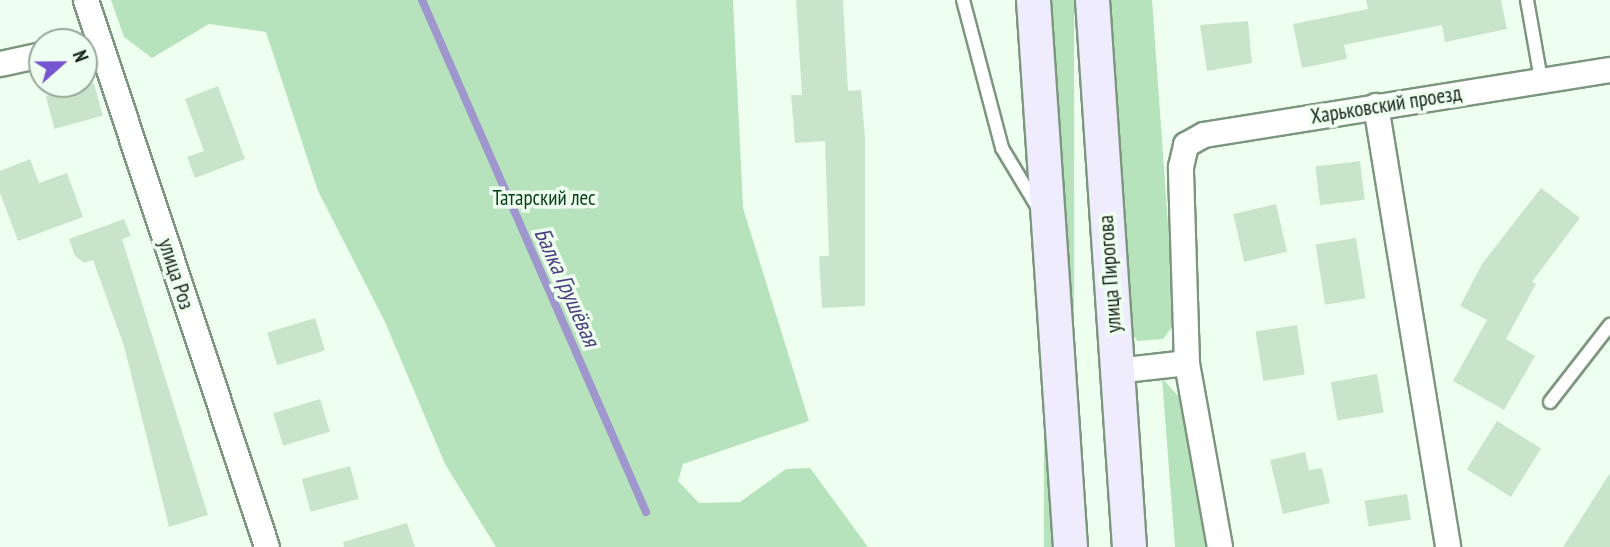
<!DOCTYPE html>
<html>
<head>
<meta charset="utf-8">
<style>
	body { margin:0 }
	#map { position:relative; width:1610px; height:547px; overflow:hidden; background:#eeffef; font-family:"PT Sans Narrow",sans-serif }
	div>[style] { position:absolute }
	.green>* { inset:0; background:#b6e3bc; transform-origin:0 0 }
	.stream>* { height:8px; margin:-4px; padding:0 4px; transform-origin:4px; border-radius:4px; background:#9e96cc }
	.building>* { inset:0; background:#c8e5cc; transform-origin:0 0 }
	.roads { filter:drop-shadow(2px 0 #7c967f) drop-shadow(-2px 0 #7c967f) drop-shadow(0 2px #7c967f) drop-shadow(0 -2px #7c967f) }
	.lane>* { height:12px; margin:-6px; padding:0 6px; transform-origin:6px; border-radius:6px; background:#fff }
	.street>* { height:24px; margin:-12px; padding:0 12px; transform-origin:12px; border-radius:12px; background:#fff }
	.secondary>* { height:33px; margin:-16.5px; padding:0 16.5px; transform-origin:16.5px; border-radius:16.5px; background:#efecfe }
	span { translate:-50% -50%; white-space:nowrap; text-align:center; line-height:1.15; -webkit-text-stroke:7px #eeffef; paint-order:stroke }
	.street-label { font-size:21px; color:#182219 }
	.park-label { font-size:21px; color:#084019 }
	.water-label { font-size:23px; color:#4c3e81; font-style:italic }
	.north { position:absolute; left:28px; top:28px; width:70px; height:70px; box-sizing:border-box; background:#eeffef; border:2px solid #98a799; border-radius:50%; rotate:69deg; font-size:19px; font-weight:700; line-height:28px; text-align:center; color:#182219 }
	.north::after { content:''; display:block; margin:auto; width:24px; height:32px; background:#7556d0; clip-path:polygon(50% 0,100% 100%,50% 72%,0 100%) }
</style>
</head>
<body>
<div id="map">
	<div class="green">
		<div style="clip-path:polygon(111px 0,733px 0,743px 208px,809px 421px,683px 464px,678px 481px,699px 503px,740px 502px,786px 469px,810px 468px,868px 547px,496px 547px,445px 464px,385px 322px,318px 191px,266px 32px,209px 24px,152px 58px,124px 37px)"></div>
		<div style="left:1044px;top:0;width:30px;height:548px"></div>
		<div style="clip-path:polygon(1100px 0,1152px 0,1175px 323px,1163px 339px,1137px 341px,1123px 318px)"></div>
		<div style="clip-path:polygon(1162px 378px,1179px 397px,1211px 547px,1175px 547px)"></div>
	</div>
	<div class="stream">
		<div style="left:422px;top:0;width:559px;rotate:66.37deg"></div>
	</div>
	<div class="building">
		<div style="clip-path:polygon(796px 0,843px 0,848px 91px,861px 90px,865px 137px,865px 306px,822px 308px,819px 256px,829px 256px,825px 141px,795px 143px,791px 95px,802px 95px)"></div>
		<div style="clip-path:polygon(1366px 0,1501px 0,1507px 29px,1445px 42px,1442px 25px,1344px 45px,1347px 59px,1302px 68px,1293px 24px,1368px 9px)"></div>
		<div style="clip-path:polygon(1248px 21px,1252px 63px,1207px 71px,1200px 25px)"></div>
		<div style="left:94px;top:83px;width:34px;height:50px;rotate:75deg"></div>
		<div style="clip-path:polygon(218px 86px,245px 159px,195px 178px,187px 157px,204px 151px,185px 99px)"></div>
		<div style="clip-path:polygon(30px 159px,39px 183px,67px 173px,83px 217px,18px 241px,0 193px,0 171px)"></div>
		<div style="left:1360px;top:161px;width:39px;height:45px;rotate:83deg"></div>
		<div style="clip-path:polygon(1541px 188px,1580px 218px,1532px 282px,1536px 284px,1506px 339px,1535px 356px,1504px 410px,1453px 381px,1487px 320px,1460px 306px,1482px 264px)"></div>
		<div style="left:1276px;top:204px;width:49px;height:44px;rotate:77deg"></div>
		<div style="clip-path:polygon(124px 219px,131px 236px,122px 239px,208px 515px,169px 527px,124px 346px,93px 260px,84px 263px,75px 256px,69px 239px)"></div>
		<div style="left:1356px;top:238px;width:61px;height:41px;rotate:81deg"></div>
		<div style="left:315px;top:318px;width:34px;height:50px;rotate:73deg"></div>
		<div style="left:1297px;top:325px;width:50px;height:42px;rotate:81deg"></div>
		<div style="left:1377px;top:374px;width:39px;height:47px;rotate:80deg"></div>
		<div style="left:320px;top:399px;width:34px;height:49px;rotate:73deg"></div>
		<div style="left:1497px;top:421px;width:52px;height:57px;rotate:32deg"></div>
		<div style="clip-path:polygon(1305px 452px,1309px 470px,1322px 468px,1330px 503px,1283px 514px,1270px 460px)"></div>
		<div style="left:350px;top:466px;width:34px;height:50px;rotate:75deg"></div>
		<div style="clip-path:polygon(1610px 473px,1610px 547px,1563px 547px)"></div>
		<div style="left:1407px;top:494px;width:26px;height:43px;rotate:81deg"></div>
		<div style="clip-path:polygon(407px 523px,415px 547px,344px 547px,343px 542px)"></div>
	</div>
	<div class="roads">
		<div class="lane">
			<div style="left:963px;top:0;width:153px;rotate:75.2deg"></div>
			<div style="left:1002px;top:148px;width:70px;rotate:59deg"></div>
			<div style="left:1527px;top:0;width:80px;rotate:80deg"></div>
			<div style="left:1550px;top:402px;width:98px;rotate:-52.1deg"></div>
		</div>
		<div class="street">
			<div style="left:86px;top:0;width:576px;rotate:71.69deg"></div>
			<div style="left:0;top:64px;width:43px;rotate:-12.1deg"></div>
			<div style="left:1376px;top:106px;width:447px;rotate:80.7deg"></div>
			<div style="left:1116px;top:371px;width:71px;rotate:-6.4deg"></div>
			<div style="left:1220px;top:547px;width:187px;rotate:-100.2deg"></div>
			<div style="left:1187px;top:363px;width:196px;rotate:-91.8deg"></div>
			<div style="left:1181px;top:167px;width:23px;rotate:-77deg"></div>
			<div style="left:1186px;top:145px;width:21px;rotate:-29deg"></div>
			<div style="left:1204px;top:135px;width:411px;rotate:-9.1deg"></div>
		</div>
		<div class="secondary">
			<div style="left:1033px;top:0;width:548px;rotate:86.13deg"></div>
			<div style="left:1092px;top:0;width:548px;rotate:86.13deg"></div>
		</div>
	</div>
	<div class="street-label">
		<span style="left:1386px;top:105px;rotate:-9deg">Харьковский проезд</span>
		<span style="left:176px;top:274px;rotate:72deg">улица Роз</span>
		<span style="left:1110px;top:274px;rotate:-94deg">улица Пирогова</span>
	</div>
	<div class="park-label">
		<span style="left:544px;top:198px">Татарский лес</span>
	</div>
	<div class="water-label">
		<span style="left:567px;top:287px;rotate:66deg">Балка Грушёвая</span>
	</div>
	<div class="north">N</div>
</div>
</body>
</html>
